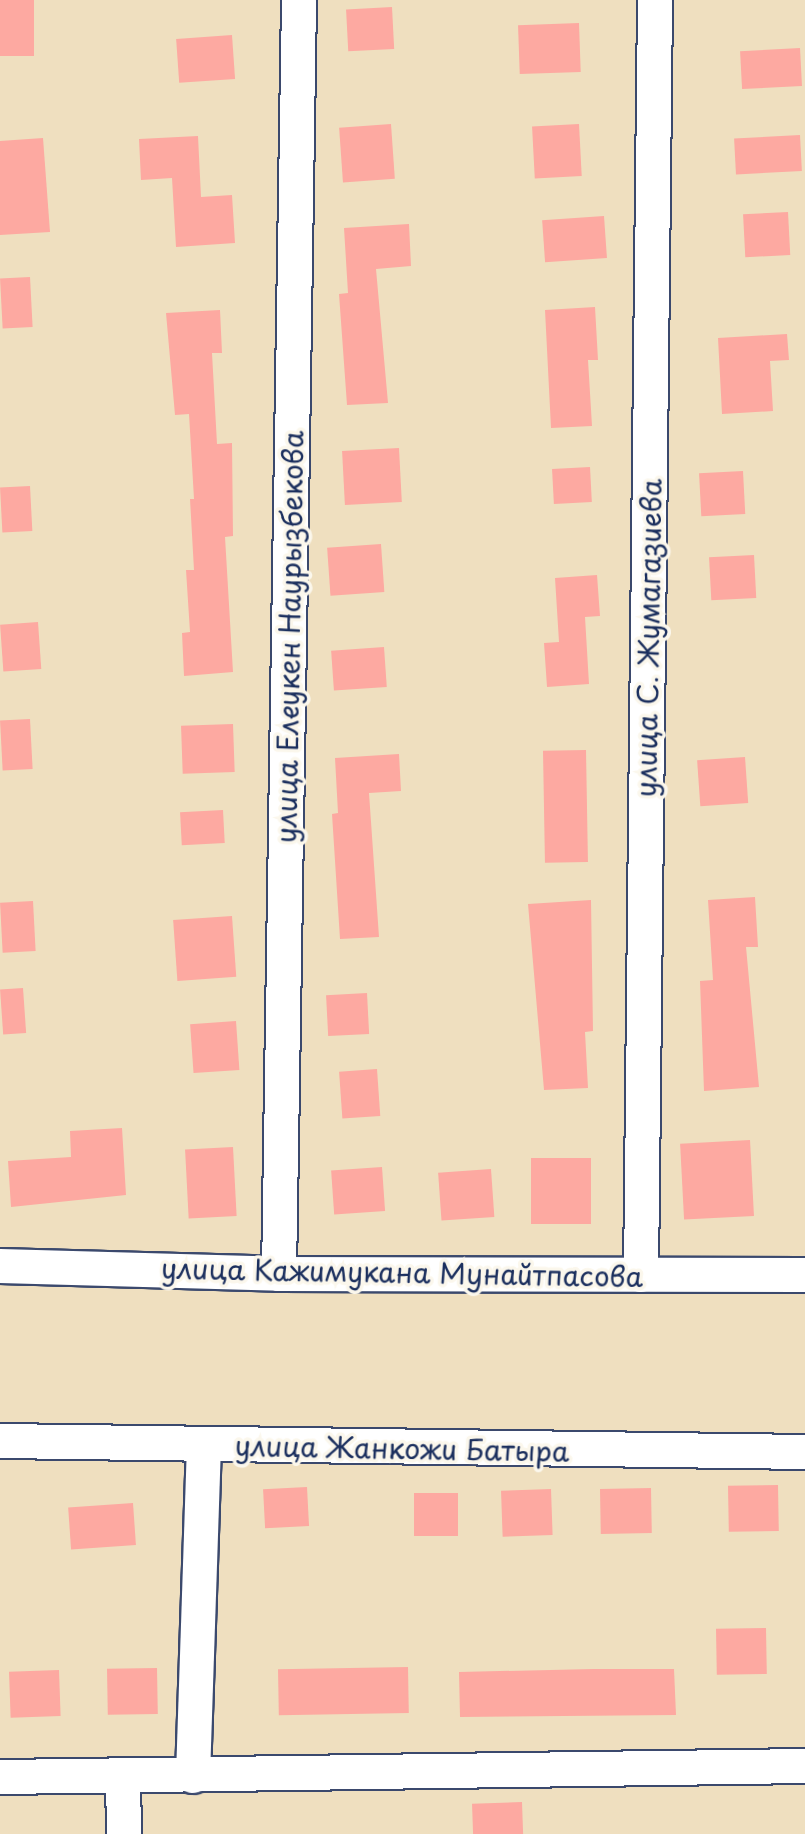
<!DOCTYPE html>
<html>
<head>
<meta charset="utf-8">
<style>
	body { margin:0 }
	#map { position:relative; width:805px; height:1834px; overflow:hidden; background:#efdfbf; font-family:"Playpen Sans",sans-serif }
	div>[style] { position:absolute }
	.building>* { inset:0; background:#fda9a1; transform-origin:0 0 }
	.roads { filter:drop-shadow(2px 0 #3b496d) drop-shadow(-2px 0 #3b496d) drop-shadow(0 2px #3b496d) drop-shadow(0 -2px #3b496d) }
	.minor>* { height:34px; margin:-17px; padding:0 17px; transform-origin:17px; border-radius:17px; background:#fff }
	span { translate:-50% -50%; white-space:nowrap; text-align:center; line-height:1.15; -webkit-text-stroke:7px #fbf7ec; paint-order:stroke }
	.street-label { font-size:28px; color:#1b2f5e }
</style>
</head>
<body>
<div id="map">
	<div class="building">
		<div style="left:0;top:0;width:34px;height:56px"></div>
		<div style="left:392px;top:7px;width:42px;height:46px;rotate:87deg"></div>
		<div style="left:579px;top:23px;width:49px;height:61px;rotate:88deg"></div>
		<div style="left:232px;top:35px;width:44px;height:56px;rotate:86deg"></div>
		<div style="left:800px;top:48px;width:38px;height:60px;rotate:87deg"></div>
		<div style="left:391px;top:124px;width:55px;height:52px;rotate:86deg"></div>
		<div style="left:579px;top:124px;width:52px;height:47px;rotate:87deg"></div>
		<div style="left:800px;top:135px;width:36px;height:66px;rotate:87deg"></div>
		<div style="clip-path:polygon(198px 136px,201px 197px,232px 195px,235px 243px,176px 247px,172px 178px,141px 180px,139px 139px)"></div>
		<div style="clip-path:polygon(43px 138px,50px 232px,0 235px,0 141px)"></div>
		<div style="left:788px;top:212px;width:43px;height:45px;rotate:87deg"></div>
		<div style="left:604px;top:216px;width:42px;height:62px;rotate:86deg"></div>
		<div style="clip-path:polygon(409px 224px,411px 266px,376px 269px,388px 403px,347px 405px,339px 294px,348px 293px,344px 228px)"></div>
		<div style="left:30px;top:277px;width:50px;height:30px;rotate:87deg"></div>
		<div style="clip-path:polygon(595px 307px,598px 360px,588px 360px,592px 426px,551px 428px,545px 310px)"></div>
		<div style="clip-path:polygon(220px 310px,222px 353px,212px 353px,217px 444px,232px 443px,233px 536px,225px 537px,233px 672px,184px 676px,182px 633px,190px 632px,186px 570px,194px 570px,190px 499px,194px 499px,189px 414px,175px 415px,166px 313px)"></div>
		<div style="clip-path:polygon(787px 334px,789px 360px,770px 361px,773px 411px,722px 414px,718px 338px)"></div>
		<div style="left:399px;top:448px;width:54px;height:57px;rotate:87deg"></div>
		<div style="left:590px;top:467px;width:35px;height:38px;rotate:87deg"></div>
		<div style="left:743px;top:471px;width:43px;height:44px;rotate:87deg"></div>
		<div style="left:30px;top:486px;width:45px;height:30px;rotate:87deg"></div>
		<div style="left:381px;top:544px;width:48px;height:54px;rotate:86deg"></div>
		<div style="left:754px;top:555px;width:43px;height:45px;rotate:87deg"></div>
		<div style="clip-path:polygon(597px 575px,600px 616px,585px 617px,589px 684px,547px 687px,544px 643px,559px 642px,555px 578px)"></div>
		<div style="left:38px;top:622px;width:47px;height:38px;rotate:86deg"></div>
		<div style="left:384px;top:647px;width:40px;height:53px;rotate:86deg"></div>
		<div style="left:30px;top:719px;width:50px;height:30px;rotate:87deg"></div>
		<div style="left:233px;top:724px;width:48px;height:52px;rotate:88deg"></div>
		<div style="left:586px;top:750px;width:112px;height:43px;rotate:89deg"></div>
		<div style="clip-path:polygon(399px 754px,401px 791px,369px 793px,379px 937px,340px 939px,332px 814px,338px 813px,335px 758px)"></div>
		<div style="left:745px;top:757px;width:46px;height:48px;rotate:86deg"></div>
		<div style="left:223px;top:810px;width:33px;height:43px;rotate:87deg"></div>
		<div style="clip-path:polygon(755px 897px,758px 947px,746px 947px,759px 1087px,704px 1091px,700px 981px,713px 980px,708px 900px)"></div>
		<div style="clip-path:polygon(591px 900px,593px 1031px,585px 1032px,588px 1088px,544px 1090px,528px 904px)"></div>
		<div style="left:33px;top:901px;width:50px;height:33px;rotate:87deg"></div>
		<div style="left:232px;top:916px;width:61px;height:59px;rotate:86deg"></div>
		<div style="left:23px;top:988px;width:45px;height:23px;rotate:86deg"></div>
		<div style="left:367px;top:993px;width:41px;height:41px;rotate:87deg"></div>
		<div style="left:236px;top:1021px;width:49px;height:46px;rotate:86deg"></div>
		<div style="left:377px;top:1069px;width:47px;height:38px;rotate:86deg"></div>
		<div style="clip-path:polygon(122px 1128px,126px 1195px,11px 1207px,8px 1161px,71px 1157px,70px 1131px)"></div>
		<div style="left:750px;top:1140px;width:76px;height:70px;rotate:87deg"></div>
		<div style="left:233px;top:1147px;width:69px;height:48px;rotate:87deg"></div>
		<div style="left:531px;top:1158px;width:60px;height:66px"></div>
		<div style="left:382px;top:1167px;width:44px;height:51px;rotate:86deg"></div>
		<div style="left:491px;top:1169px;width:48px;height:53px;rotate:86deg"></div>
		<div style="left:778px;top:1485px;width:46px;height:50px;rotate:89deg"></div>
		<div style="left:307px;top:1487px;width:39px;height:44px;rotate:87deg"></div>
		<div style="left:651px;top:1488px;width:45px;height:51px;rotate:89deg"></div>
		<div style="left:551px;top:1489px;width:46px;height:50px;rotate:88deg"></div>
		<div style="left:414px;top:1493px;width:44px;height:43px"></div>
		<div style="left:133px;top:1503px;width:42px;height:65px;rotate:86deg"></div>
		<div style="left:766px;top:1628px;width:46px;height:50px;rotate:89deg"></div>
		<div style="left:408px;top:1667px;width:46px;height:130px;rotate:89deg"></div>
		<div style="left:157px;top:1668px;width:46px;height:50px;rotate:89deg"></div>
		<div style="clip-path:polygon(593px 1669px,674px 1669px,676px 1715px,460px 1717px,459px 1672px)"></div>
		<div style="left:59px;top:1670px;width:46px;height:50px;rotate:88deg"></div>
		<div style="left:522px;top:1802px;width:32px;height:50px;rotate:88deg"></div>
	</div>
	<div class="roads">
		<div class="minor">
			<div style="left:0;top:1266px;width:279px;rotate:1.6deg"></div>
			<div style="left:279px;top:1274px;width:526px;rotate:0.11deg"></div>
			<div style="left:279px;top:1274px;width:1274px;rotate:-89.1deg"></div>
			<div style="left:641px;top:1275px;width:1275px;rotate:-89.37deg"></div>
			<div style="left:0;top:1441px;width:805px;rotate:0.78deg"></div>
			<div style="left:193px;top:1776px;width:330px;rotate:-88.1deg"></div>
			<div style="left:0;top:1777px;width:805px;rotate:-0.78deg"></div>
			<div style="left:123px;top:1777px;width:57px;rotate:89deg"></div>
		</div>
	</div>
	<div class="street-label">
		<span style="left:289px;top:637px;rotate:-89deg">улица Елеукен Наурызбекова</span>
		<span style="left:648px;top:638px;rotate:-89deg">улица С. Жумагазиева</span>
		<span style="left:402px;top:1272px;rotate:1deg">улица Кажимукана Мунайтпасова</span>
		<span style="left:402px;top:1448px;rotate:1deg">улица Жанкожи Батыра</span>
	</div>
</div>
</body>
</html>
